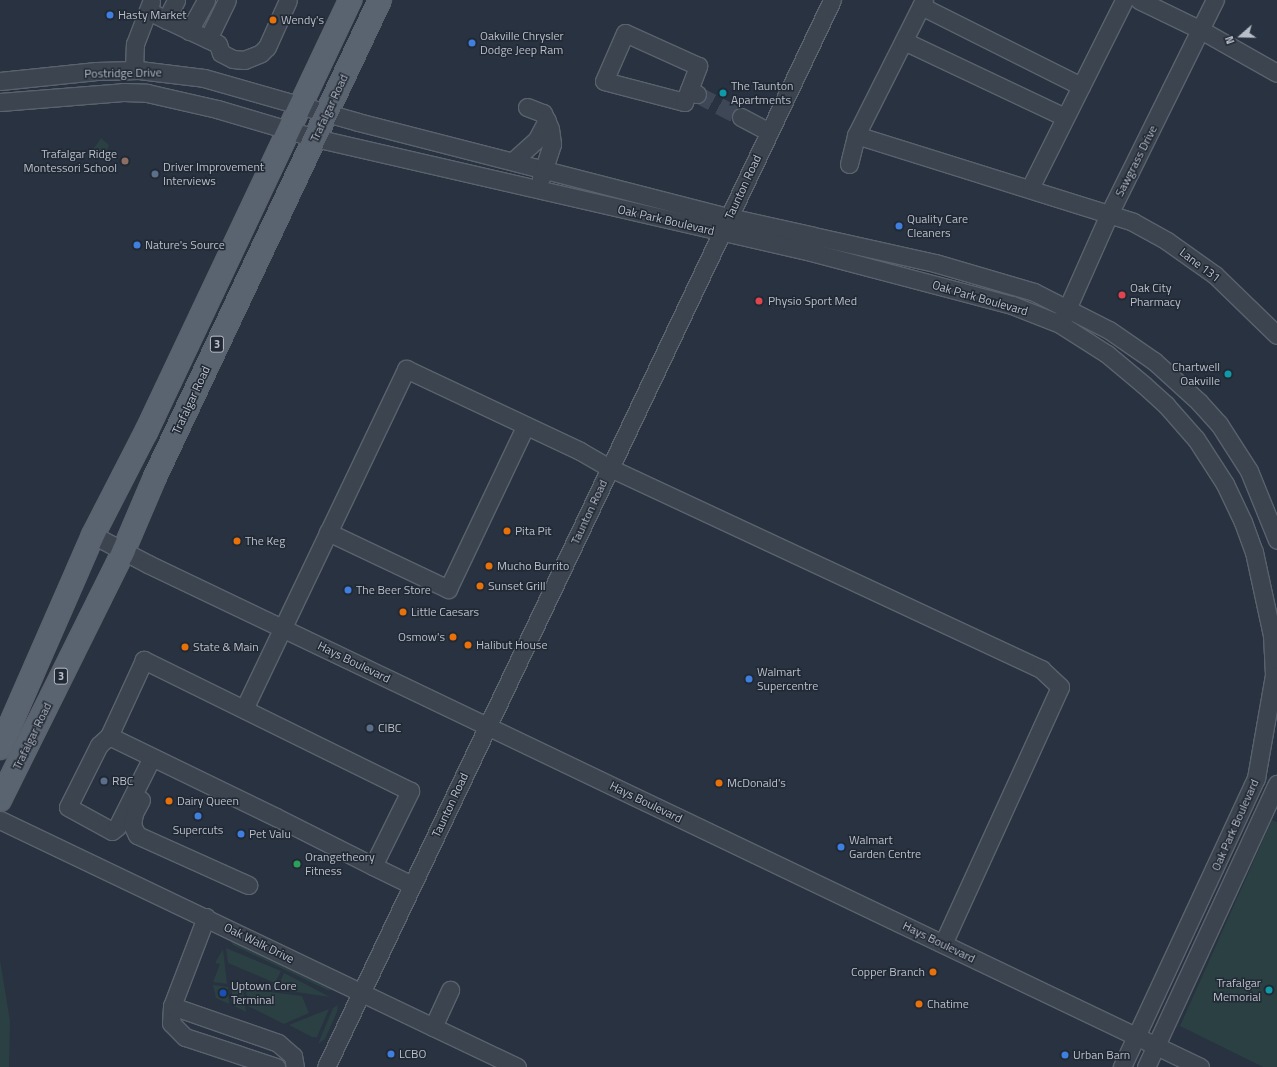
<!DOCTYPE html>
<html>
<head>
<meta charset="utf-8">
<style>
	body { margin:0 }
	#map { position:relative; width:1277px; height:1067px; overflow:hidden; background:#283240; font-family:"Titillium Web",sans-serif }
	div>[style] { position:absolute }
	.green>* { inset:0; background:#2b4042 }
	.minor-tunnel>* { height:17px; margin-top:-8.5px; transform-origin:0; background:repeating-linear-gradient(90deg,#3e4755 0 17px,transparent 0 25px) }
	.roads { filter:drop-shadow(1px 0 #5a626d) drop-shadow(-1px 0 #5a626d) drop-shadow(0 1px #5a626d) drop-shadow(0 -1px #5a626d) }
	.minor>* { height:17px; margin:-8.5px; padding:0 8.5px; transform-origin:8.5px; border-radius:8.5px; background:#3c4450 }
	.major>* { height:22px; margin:-11px; padding:0 11px; transform-origin:11px; border-radius:11px; background:#5a6370 }
	.dots>* { width:11px; height:11px; translate:-50% -50%; box-sizing:border-box; border:2px solid #212935; border-radius:50% }
	span { translate:-50% -50%; white-space:nowrap; text-align:center; line-height:1.15; -webkit-text-stroke:3px #212935; paint-order:stroke }
	.shield-label span { padding:1px 3px; background:#212935; border:1px solid; border-radius:3px; -webkit-text-stroke-width:0 }
	.shield-label { font-size:11px; color:#b9bfca; font-weight:700 }
	.poi-label { font-size:12px; color:#b9bfca }
	.left { translate:0 -50%; text-align:left }
	.right { translate:-100% -50%; text-align:right }
	.street-label { font-size:12px; color:#b9bfca }
	.north { position:absolute; left:1221px; top:16px; width:40px; height:40px; -webkit-text-stroke:3px #212935; paint-order:stroke; rotate:250deg; font-size:11px; font-weight:700; line-height:16px; text-align:center; color:#b9bfca }
	.north::after { content:''; display:block; margin:auto; width:14px; height:18px; background:#b9bfca; clip-path:polygon(50% 0,100% 100%,50% 72%,0 100%) }
</style>
</head>
<body>
<div id="map">
	<div class="green">
		<div style="clip-path:polygon(101px 138px,109px 145px,104px 157px,101px 158px,95px 154px,94px 148px)"></div>
		<div style="clip-path:polygon(1272px 820px,1277px 822px,1277px 1067px,1263px 1067px,1180px 1026px)"></div>
		<div style="clip-path:polygon(231px 942px,235px 942px,332px 990px,327px 990px,233px 945px)"></div>
		<div style="clip-path:polygon(226px 948px,281px 971px,275px 983px,228px 963px)"></div>
		<div style="clip-path:polygon(223px 949px,227px 984px,213px 982px,220px 964px,215px 963px)"></div>
		<div style="clip-path:polygon(0 960px,10px 1021px,9px 1067px,0 1067px)"></div>
		<div style="clip-path:polygon(284px 973px,330px 997px,282px 990px,284px 988px,279px 984px)"></div>
		<div style="clip-path:polygon(213px 985px,228px 987px,229px 1004px,216px 998px)"></div>
		<div style="clip-path:polygon(231px 988px,243px 989px,246px 1012px,234px 1006px)"></div>
		<div style="clip-path:polygon(246px 989px,302px 996px,309px 1013px,284px 1024px,248px 1006px)"></div>
		<div style="clip-path:polygon(338px 1005px,337px 1012px,325px 1039px,318px 1044px,333px 1008px)"></div>
		<div style="clip-path:polygon(329px 1009px,317px 1037px,312px 1037px,289px 1025px)"></div>
	</div>
	<div class="minor-tunnel">
		<div style="left:697px;top:94px;width:50px;rotate:27.6deg"></div>
	</div>
	<div class="roads">
		<div class="minor">
			<div style="left:924px;top:0;width:151px;rotate:116.7deg"></div>
			<div style="left:856px;top:135px;width:290px;rotate:17.4deg"></div>
			<div style="left:1133px;top:222px;width:39px;rotate:29deg"></div>
			<div style="left:1167px;top:241px;width:59px;rotate:35.3deg"></div>
			<div style="left:1215px;top:275px;width:86px;rotate:44.1deg"></div>
			<div style="left:1139px;top:0;width:69px;rotate:25.8deg"></div>
			<div style="left:1201px;top:30px;width:87px;rotate:29.5deg"></div>
			<div style="left:921px;top:6px;width:179px;rotate:26.6deg"></div>
			<div style="left:148px;top:11px;width:77px;rotate:25.2deg"></div>
			<div style="left:218px;top:44px;width:9px;rotate:72deg"></div>
			<div style="left:221px;top:53px;width:13px;rotate:27deg"></div>
			<div style="left:233px;top:59px;width:11px;rotate:5deg"></div>
			<div style="left:244px;top:60px;width:18px;rotate:-22deg"></div>
			<div style="left:261px;top:53px;width:8px;rotate:-45deg"></div>
			<div style="left:267px;top:47px;width:51px;rotate:-65.9deg"></div>
			<div style="left:166px;top:20px;width:22px;rotate:-63deg"></div>
			<div style="left:189px;top:31px;width:35px;rotate:-61deg"></div>
			<div style="left:208px;top:39px;width:43px;rotate:-64deg"></div>
			<div style="left:904px;top:41px;width:178px;rotate:25.3deg"></div>
			<div style="left:134px;top:70px;width:26px;rotate:-88deg"></div>
			<div style="left:135px;top:44px;width:45px;rotate:-69.1deg"></div>
			<div style="left:0;top:81px;width:97px;rotate:-5.9deg"></div>
			<div style="left:96px;top:71px;width:43px;rotate:-1.3deg"></div>
			<div style="left:139px;top:70px;width:65px;rotate:7deg"></div>
			<div style="left:204px;top:78px;width:160px;rotate:15.9deg"></div>
			<div style="left:358px;top:122px;width:383px;rotate:14.4deg"></div>
			<div style="left:729px;top:217px;width:211px;rotate:12.6deg"></div>
			<div style="left:935px;top:263px;width:103px;rotate:16.3deg"></div>
			<div style="left:1034px;top:292px;width:84px;rotate:26.9deg"></div>
			<div style="left:1109px;top:330px;width:55px;rotate:34.6deg"></div>
			<div style="left:1154px;top:361px;width:61px;rotate:42.3deg"></div>
			<div style="left:1199px;top:402px;width:30px;rotate:48deg"></div>
			<div style="left:1219px;top:424px;width:56px;rotate:57.4deg"></div>
			<div style="left:1249px;top:471px;width:74px;rotate:67.9deg"></div>
			<div style="left:689px;top:90px;width:26px;rotate:-69deg"></div>
			<div style="left:698px;top:66px;width:80px;rotate:-155.7deg"></div>
			<div style="left:625px;top:33px;width:52px;rotate:113.6deg"></div>
			<div style="left:604px;top:81px;width:83px;rotate:14.7deg"></div>
			<div style="left:684px;top:102px;width:13px;rotate:-67deg"></div>
			<div style="left:689px;top:90px;width:9px;rotate:27deg"></div>
			<div style="left:0;top:102px;width:123px;rotate:-4.6deg"></div>
			<div style="left:123px;top:92px;width:24px;rotate:2deg"></div>
			<div style="left:147px;top:93px;width:72px;rotate:12.9deg"></div>
			<div style="left:217px;top:109px;width:102px;rotate:16.5deg"></div>
			<div style="left:315px;top:138px;width:509px;rotate:12.94deg"></div>
			<div style="left:811px;top:252px;width:208px;rotate:14.8deg"></div>
			<div style="left:1012px;top:305px;width:52px;rotate:21.6deg"></div>
			<div style="left:1060px;top:324px;width:56px;rotate:32.6deg"></div>
			<div style="left:1107px;top:354px;width:48px;rotate:40deg"></div>
			<div style="left:1144px;top:385px;width:30px;rotate:42deg"></div>
			<div style="left:1166px;top:405px;width:45px;rotate:48.6deg"></div>
			<div style="left:1196px;top:439px;width:54px;rotate:57.2deg"></div>
			<div style="left:1225px;top:484px;width:42px;rotate:64.7deg"></div>
			<div style="left:1243px;top:522px;width:32px;rotate:70deg"></div>
			<div style="left:1254px;top:552px;width:85px;rotate:77.8deg"></div>
			<div style="left:1272px;top:635px;width:40px;rotate:87.1deg"></div>
			<div style="left:1274px;top:675px;width:105px;rotate:99.9deg"></div>
			<div style="left:1256px;top:778px;width:319px;rotate:114.9deg"></div>
			<div style="left:527px;top:107px;width:17px;rotate:21deg"></div>
			<div style="left:543px;top:113px;width:17px;rotate:66deg"></div>
			<div style="left:550px;top:129px;width:15px;rotate:82deg"></div>
			<div style="left:552px;top:144px;width:36px;rotate:108deg"></div>
			<div style="left:741px;top:117px;width:32px;rotate:28deg"></div>
			<div style="left:514px;top:160px;width:31px;rotate:-42deg"></div>
			<div style="left:537px;top:139px;width:21px;rotate:-62deg"></div>
			<div style="left:849px;top:164px;width:30px;rotate:-76deg"></div>
			<div style="left:1030px;top:188px;width:210px;rotate:-63.4deg"></div>
			<div style="left:1063px;top:318px;width:116px;rotate:-66.1deg"></div>
			<div style="left:1110px;top:212px;width:237px;rotate:-63.7deg"></div>
			<div style="left:328px;top:532px;width:133px;rotate:25.4deg"></div>
			<div style="left:448px;top:589px;width:179px;rotate:-64.6deg"></div>
			<div style="left:93px;top:535px;width:62px;rotate:27.8deg"></div>
			<div style="left:148px;top:564px;width:1166px;rotate:25.55deg"></div>
			<div style="left:244px;top:709px;width:377px;rotate:-64.5deg"></div>
			<div style="left:406px;top:369px;width:192px;rotate:25.2deg"></div>
			<div style="left:580px;top:451px;width:34px;rotate:30deg"></div>
			<div style="left:610px;top:468px;width:476px;rotate:25deg"></div>
			<div style="left:1041px;top:669px;width:26px;rotate:43deg"></div>
			<div style="left:1060px;top:687px;width:282px;rotate:114.5deg"></div>
			<div style="left:109px;top:736px;width:13px;rotate:138deg"></div>
			<div style="left:99px;top:745px;width:69px;rotate:116.6deg"></div>
			<div style="left:68px;top:807px;width:50px;rotate:28.6deg"></div>
			<div style="left:112px;top:831px;width:6px;rotate:-39deg"></div>
			<div style="left:117px;top:827px;width:78px;rotate:-63.4deg"></div>
			<div style="left:141px;top:800px;width:15px;rotate:118deg"></div>
			<div style="left:134px;top:813px;width:12px;rotate:99deg"></div>
			<div style="left:132px;top:825px;width:11px;rotate:63deg"></div>
			<div style="left:137px;top:835px;width:122px;rotate:24.2deg"></div>
			<div style="left:0;top:820px;width:573px;rotate:25.54deg"></div>
			<div style="left:373px;top:866px;width:84px;rotate:-63.7deg"></div>
			<div style="left:410px;top:791px;width:297px;rotate:-153.8deg"></div>
			<div style="left:144px;top:660px;width:84px;rotate:114.7deg"></div>
			<div style="left:109px;top:736px;width:186px;rotate:25.9deg"></div>
			<div style="left:276px;top:817px;width:109px;rotate:26.8deg"></div>
			<div style="left:373px;top:866px;width:43px;rotate:26deg"></div>
			<div style="left:206px;top:917px;width:95px;rotate:110.9deg"></div>
			<div style="left:172px;top:1006px;width:17px;rotate:93deg"></div>
			<div style="left:171px;top:1023px;width:20px;rotate:45deg"></div>
			<div style="left:185px;top:1037px;width:96px;rotate:18.2deg"></div>
			<div style="left:172px;top:1006px;width:112px;rotate:19.2deg"></div>
			<div style="left:278px;top:1043px;width:20px;rotate:41deg"></div>
			<div style="left:293px;top:1056px;width:11px;rotate:80deg"></div>
			<div style="left:433px;top:1027px;width:41px;rotate:-65.3deg"></div>
			<div style="left:326px;top:1067px;width:1181px;rotate:-64.63deg"></div>
			<div style="left:1146px;top:1067px;width:312px;rotate:-65.2deg"></div>
		</div>
		<div class="major">
			<div style="left:0;top:748px;width:232px;rotate:-66.4deg"></div>
			<div style="left:93px;top:535px;width:116px;rotate:-62.8deg"></div>
			<div style="left:146px;top:432px;width:478px;rotate:-64.7deg"></div>
			<div style="left:0;top:800px;width:277px;rotate:-63.6deg"></div>
			<div style="left:123px;top:552px;width:82px;rotate:-66.9deg"></div>
			<div style="left:155px;top:477px;width:527px;rotate:-64.75deg"></div>
		</div>
	</div>
	<div class="dots">
		<div style="left:110px;top:15px;background:#3f7fe0"></div>
		<div style="left:273px;top:20px;background:#e8710a"></div>
		<div style="left:472px;top:43px;background:#3f7fe0"></div>
		<div style="left:723px;top:93px;background:#0f9aa8"></div>
		<div style="left:125px;top:161px;background:#8d6e63"></div>
		<div style="left:155px;top:174px;background:#5c6f8a"></div>
		<div style="left:899px;top:226px;background:#3f7fe0"></div>
		<div style="left:137px;top:245px;background:#3f7fe0"></div>
		<div style="left:1122px;top:295px;background:#e0444e"></div>
		<div style="left:759px;top:301px;background:#e0444e"></div>
		<div style="left:1228px;top:374px;background:#0f9aa8"></div>
		<div style="left:507px;top:531px;background:#e8710a"></div>
		<div style="left:237px;top:541px;background:#e8710a"></div>
		<div style="left:489px;top:566px;background:#e8710a"></div>
		<div style="left:480px;top:586px;background:#e8710a"></div>
		<div style="left:348px;top:590px;background:#3f7fe0"></div>
		<div style="left:403px;top:612px;background:#e8710a"></div>
		<div style="left:453px;top:637px;background:#e8710a"></div>
		<div style="left:468px;top:645px;background:#e8710a"></div>
		<div style="left:185px;top:647px;background:#e8710a"></div>
		<div style="left:749px;top:679px;background:#3f7fe0"></div>
		<div style="left:370px;top:728px;background:#5c6f8a"></div>
		<div style="left:104px;top:781px;background:#5c6f8a"></div>
		<div style="left:719px;top:783px;background:#e8710a"></div>
		<div style="left:169px;top:801px;background:#e8710a"></div>
		<div style="left:198px;top:816px;background:#3f7fe0"></div>
		<div style="left:241px;top:834px;background:#3f7fe0"></div>
		<div style="left:841px;top:847px;background:#3f7fe0"></div>
		<div style="left:297px;top:864px;background:#2e9e5b"></div>
		<div style="left:933px;top:972px;background:#e8710a"></div>
		<div style="left:1269px;top:990px;background:#0f9aa8"></div>
		<div style="left:223px;top:993px;background:#1a4fb4"></div>
		<div style="left:919px;top:1004px;background:#e8710a"></div>
		<div style="left:391px;top:1054px;background:#3f7fe0"></div>
		<div style="left:1065px;top:1055px;background:#3f7fe0"></div>
	</div>
	<div class="shield-label">
		<span style="left:217px;top:344px">3</span>
		<span style="left:61px;top:676px">3</span>
	</div>
	<div class="poi-label">
		<span class="left" style="left:118px;top:15px">Hasty Market</span>
		<span class="left" style="left:281px;top:20px">Wendy's</span>
		<span class="left" style="left:480px;top:43px">Oakville Chrysler<br>Dodge Jeep Ram</span>
		<span class="left" style="left:731px;top:93px">The Taunton<br>Apartments</span>
		<span class="right" style="left:117px;top:161px">Trafalgar Ridge<br>Montessori School</span>
		<span class="left" style="left:163px;top:174px">Driver Improvement<br>Interviews</span>
		<span class="left" style="left:907px;top:226px">Quality Care<br>Cleaners</span>
		<span class="left" style="left:145px;top:245px">Nature's Source</span>
		<span class="left" style="left:1130px;top:295px">Oak City<br>Pharmacy</span>
		<span class="left" style="left:768px;top:301px">Physio Sport Med</span>
		<span class="right" style="left:1220px;top:374px">Chartwell<br>Oakville</span>
		<span class="left" style="left:515px;top:531px">Pita Pit</span>
		<span class="left" style="left:245px;top:541px">The Keg</span>
		<span class="left" style="left:497px;top:566px">Mucho Burrito</span>
		<span class="left" style="left:488px;top:586px">Sunset Grill</span>
		<span class="left" style="left:356px;top:590px">The Beer Store</span>
		<span class="left" style="left:411px;top:612px">Little Caesars</span>
		<span class="right" style="left:445px;top:637px">Osmow's</span>
		<span class="left" style="left:476px;top:645px">Halibut House</span>
		<span class="left" style="left:193px;top:647px">State &amp; Main</span>
		<span class="left" style="left:757px;top:679px">Walmart<br>Supercentre</span>
		<span class="left" style="left:378px;top:728px">CIBC</span>
		<span class="left" style="left:112px;top:781px">RBC</span>
		<span class="left" style="left:727px;top:783px">McDonald's</span>
		<span class="left" style="left:177px;top:801px">Dairy Queen</span>
		<span style="left:198px;top:830px">Supercuts</span>
		<span class="left" style="left:249px;top:834px">Pet Valu</span>
		<span class="left" style="left:849px;top:847px">Walmart<br>Garden Centre</span>
		<span class="left" style="left:305px;top:864px">Orangetheory<br>Fitness</span>
		<span class="right" style="left:925px;top:972px">Copper Branch</span>
		<span class="right" style="left:1261px;top:990px">Trafalgar<br>Memorial</span>
		<span class="left" style="left:231px;top:993px">Uptown Core<br>Terminal</span>
		<span class="left" style="left:927px;top:1004px">Chatime</span>
		<span class="left" style="left:399px;top:1054px">LCBO</span>
		<span class="left" style="left:1073px;top:1055px">Urban Barn</span>
	</div>
	<div class="street-label">
		<span style="left:123px;top:73px;rotate:-1deg">Postridge Drive</span>
		<span style="left:329px;top:108px;rotate:-65deg">Trafalgar Road</span>
		<span style="left:1136px;top:161px;rotate:-63deg">Sawgrass Drive</span>
		<span style="left:743px;top:187px;rotate:-65deg">Taunton Road</span>
		<span style="left:666px;top:220px;rotate:13deg">Oak Park Boulevard</span>
		<span style="left:1200px;top:265px;rotate:37deg">Lane 131</span>
		<span style="left:980px;top:298px;rotate:16deg">Oak Park Boulevard</span>
		<span style="left:191px;top:400px;rotate:-65deg">Trafalgar Road</span>
		<span style="left:589px;top:512px;rotate:-65deg">Taunton Road</span>
		<span style="left:354px;top:662px;rotate:26deg">Hays Boulevard</span>
		<span style="left:32px;top:736px;rotate:-64deg">Trafalgar Road</span>
		<span style="left:646px;top:802px;rotate:26deg">Hays Boulevard</span>
		<span style="left:450px;top:805px;rotate:-65deg">Taunton Road</span>
		<span style="left:1235px;top:825px;rotate:-66deg">Oak Park Boulevard</span>
		<span style="left:939px;top:942px;rotate:26deg">Hays Boulevard</span>
		<span style="left:259px;top:943px;rotate:26deg">Oak Walk Drive</span>
	</div>
	<div class="north">N</div>
</div>
</body>
</html>
